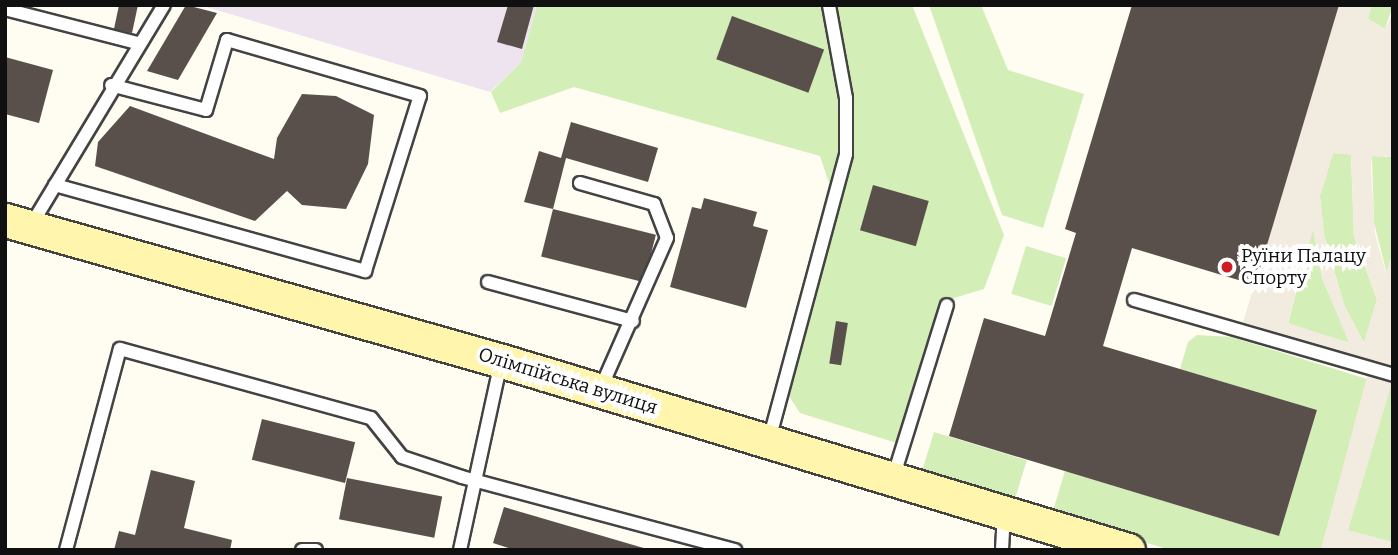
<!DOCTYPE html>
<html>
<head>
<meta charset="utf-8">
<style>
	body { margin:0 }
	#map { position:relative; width:1398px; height:555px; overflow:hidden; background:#fffcf2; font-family:Bitter,serif }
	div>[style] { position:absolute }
	.industrial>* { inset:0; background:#ede4ef }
	.green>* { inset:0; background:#d4eeb7; transform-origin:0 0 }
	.plaza>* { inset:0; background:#f1ecdf }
	.building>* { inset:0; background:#59504b; transform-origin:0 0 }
	.roads { filter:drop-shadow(2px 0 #434343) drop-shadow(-2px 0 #434343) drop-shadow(0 2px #434343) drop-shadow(0 -2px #434343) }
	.lane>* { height:12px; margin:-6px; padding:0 6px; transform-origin:6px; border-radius:6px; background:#fff }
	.secondary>* { height:33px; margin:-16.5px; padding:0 16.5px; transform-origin:16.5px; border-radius:16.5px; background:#fff5ad }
	.dots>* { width:19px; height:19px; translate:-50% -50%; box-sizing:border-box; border:4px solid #fff; border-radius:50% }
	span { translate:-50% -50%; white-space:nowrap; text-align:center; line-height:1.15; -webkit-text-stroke:7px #fff; paint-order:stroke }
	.poi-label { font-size:19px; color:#101010 }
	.left { translate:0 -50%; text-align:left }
	.street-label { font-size:19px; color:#101010 }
	.frame { position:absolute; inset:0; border:7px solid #101010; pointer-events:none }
</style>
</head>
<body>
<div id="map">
	<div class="industrial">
		<div style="clip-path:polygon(200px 5px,537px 5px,521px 62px,490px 92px)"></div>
	</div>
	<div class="green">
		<div style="clip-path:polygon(537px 5px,912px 5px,1004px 235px,984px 289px,944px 301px,900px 444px,800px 413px,778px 379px,829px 183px,820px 156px,574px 87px,500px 113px,491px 92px,521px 62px)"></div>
		<div style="clip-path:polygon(929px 5px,981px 5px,1008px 70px,1084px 94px,1043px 228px,1002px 215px)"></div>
		<div style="clip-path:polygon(1371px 5px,1393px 5px,1385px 29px,1368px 19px)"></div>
		<div style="clip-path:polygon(1333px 153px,1351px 154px,1354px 236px,1377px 300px,1364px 343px,1344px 305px,1324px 235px,1320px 196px)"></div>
		<div style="clip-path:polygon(1372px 156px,1393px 157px,1393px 251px,1387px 274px,1374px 223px)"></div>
		<div style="clip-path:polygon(1313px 227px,1322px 278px,1350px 343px,1288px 324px)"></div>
		<div style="left:1026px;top:246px;width:42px;height:50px;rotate:17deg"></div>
		<div style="clip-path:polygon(1197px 335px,1231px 337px,1367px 379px,1321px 550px,1170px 550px,1052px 514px,1065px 471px,1279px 536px,1317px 410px,1180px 369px,1188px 342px)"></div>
		<div style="clip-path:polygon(1391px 384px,1393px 550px,1342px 550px)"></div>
		<div style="left:934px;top:432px;width:97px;height:42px;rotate:17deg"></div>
	</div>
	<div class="plaza">
		<div style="clip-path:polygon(evenodd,1339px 5px,1371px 5px,1368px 19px,1385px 29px,1393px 13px,1393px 157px,1372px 156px,1371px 168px,1375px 234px,1386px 273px,1393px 251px,1393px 379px,1348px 530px,1393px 542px,1393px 550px,1321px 550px,1371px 361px,1243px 322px,1339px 5px,1333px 153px,1351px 155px,1354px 235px,1377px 300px,1364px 343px,1344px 305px,1324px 235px,1320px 196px,1333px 153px,1339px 5px,1313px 230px,1322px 278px,1349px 343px,1288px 323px,1313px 230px)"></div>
	</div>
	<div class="building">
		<div style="clip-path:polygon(119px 5px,138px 5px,132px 33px,114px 29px)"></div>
		<div style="clip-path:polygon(186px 5px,217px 13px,178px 80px,147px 71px)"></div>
		<div style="clip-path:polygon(508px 5px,534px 5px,522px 49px,497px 42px)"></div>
		<div style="clip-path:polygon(1132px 5px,1339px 5px,1255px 285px,1132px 248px,1103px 346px,1317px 410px,1279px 536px,949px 436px,984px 318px,1045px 336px,1076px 233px,1065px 229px)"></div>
		<div style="left:732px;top:16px;width:98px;height:46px;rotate:20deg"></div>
		<div style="clip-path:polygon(5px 57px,53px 70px,39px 123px,5px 114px)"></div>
		<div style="clip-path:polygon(302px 94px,336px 96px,374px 115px,368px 164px,346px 209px,302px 205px,287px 191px,255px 221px,95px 166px,98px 142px,130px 106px,274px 159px,277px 138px)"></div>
		<div style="clip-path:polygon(571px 122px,658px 148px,648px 182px,566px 158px,553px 209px,524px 202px,539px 151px,561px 158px)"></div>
		<div style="left:873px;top:185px;width:58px;height:47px;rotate:16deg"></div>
		<div style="clip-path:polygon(704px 198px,757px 212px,753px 226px,768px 230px,746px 308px,670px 287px,692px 207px,701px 209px)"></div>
		<div style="left:553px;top:209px;width:106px;height:49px;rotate:14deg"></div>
		<div style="left:836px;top:321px;width:12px;height:43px;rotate:9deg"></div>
		<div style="left:262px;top:419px;width:96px;height:42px;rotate:14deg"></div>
		<div style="clip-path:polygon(151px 470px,195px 481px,184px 528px,232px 540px,230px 550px,114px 550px,119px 531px,135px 535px)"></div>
		<div style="left:347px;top:478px;width:97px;height:42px;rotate:11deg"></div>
		<div style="clip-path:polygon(504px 507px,647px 549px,647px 550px,515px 550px,493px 543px)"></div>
	</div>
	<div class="roads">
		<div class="lane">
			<div style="left:5px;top:9px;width:136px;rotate:14.4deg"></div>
			<div style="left:580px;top:183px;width:77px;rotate:15.8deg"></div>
			<div style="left:654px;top:204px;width:36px;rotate:69deg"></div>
			<div style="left:667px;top:238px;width:166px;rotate:113.8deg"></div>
			<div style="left:55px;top:185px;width:322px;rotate:15.5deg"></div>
			<div style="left:365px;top:271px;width:183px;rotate:-72.6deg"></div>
			<div style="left:420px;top:96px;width:201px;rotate:-163.8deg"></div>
			<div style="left:227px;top:40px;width:73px;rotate:106.7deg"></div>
			<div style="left:206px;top:110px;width:98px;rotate:-165.3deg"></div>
			<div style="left:30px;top:227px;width:259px;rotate:-58.9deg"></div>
			<div style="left:488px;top:282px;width:150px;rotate:15.1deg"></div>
			<div style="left:1134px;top:300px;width:270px;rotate:16.1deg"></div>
			<div style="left:769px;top:440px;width:296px;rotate:-74.9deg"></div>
			<div style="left:846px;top:154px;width:56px;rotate:-90deg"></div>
			<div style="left:846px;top:98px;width:95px;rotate:-100.4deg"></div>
			<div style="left:893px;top:478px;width:181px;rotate:-72.7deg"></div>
			<div style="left:66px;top:550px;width:208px;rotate:-75deg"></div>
			<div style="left:120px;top:349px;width:260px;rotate:15.4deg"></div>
			<div style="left:371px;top:418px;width:50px;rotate:51.5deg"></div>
			<div style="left:402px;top:457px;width:63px;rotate:18.4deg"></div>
			<div style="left:462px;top:477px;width:283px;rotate:15deg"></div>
			<div style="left:302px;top:550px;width:14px"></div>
			<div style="left:460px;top:550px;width:192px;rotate:-77.7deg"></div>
			<div style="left:1002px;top:550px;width:34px;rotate:-87deg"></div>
		</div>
		<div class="secondary">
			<div style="left:5px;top:220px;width:517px;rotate:15.84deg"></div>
			<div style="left:502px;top:361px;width:654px;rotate:16.8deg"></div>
		</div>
	</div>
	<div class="dots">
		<div style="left:1227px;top:267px;background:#cd1a25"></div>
	</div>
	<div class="poi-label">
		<span class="left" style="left:1241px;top:267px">Руїни Палацу<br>Спорту</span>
	</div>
	<div class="street-label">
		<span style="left:568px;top:381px;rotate:17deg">Олімпійська вулиця</span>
	</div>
	<div class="frame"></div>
</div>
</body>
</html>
